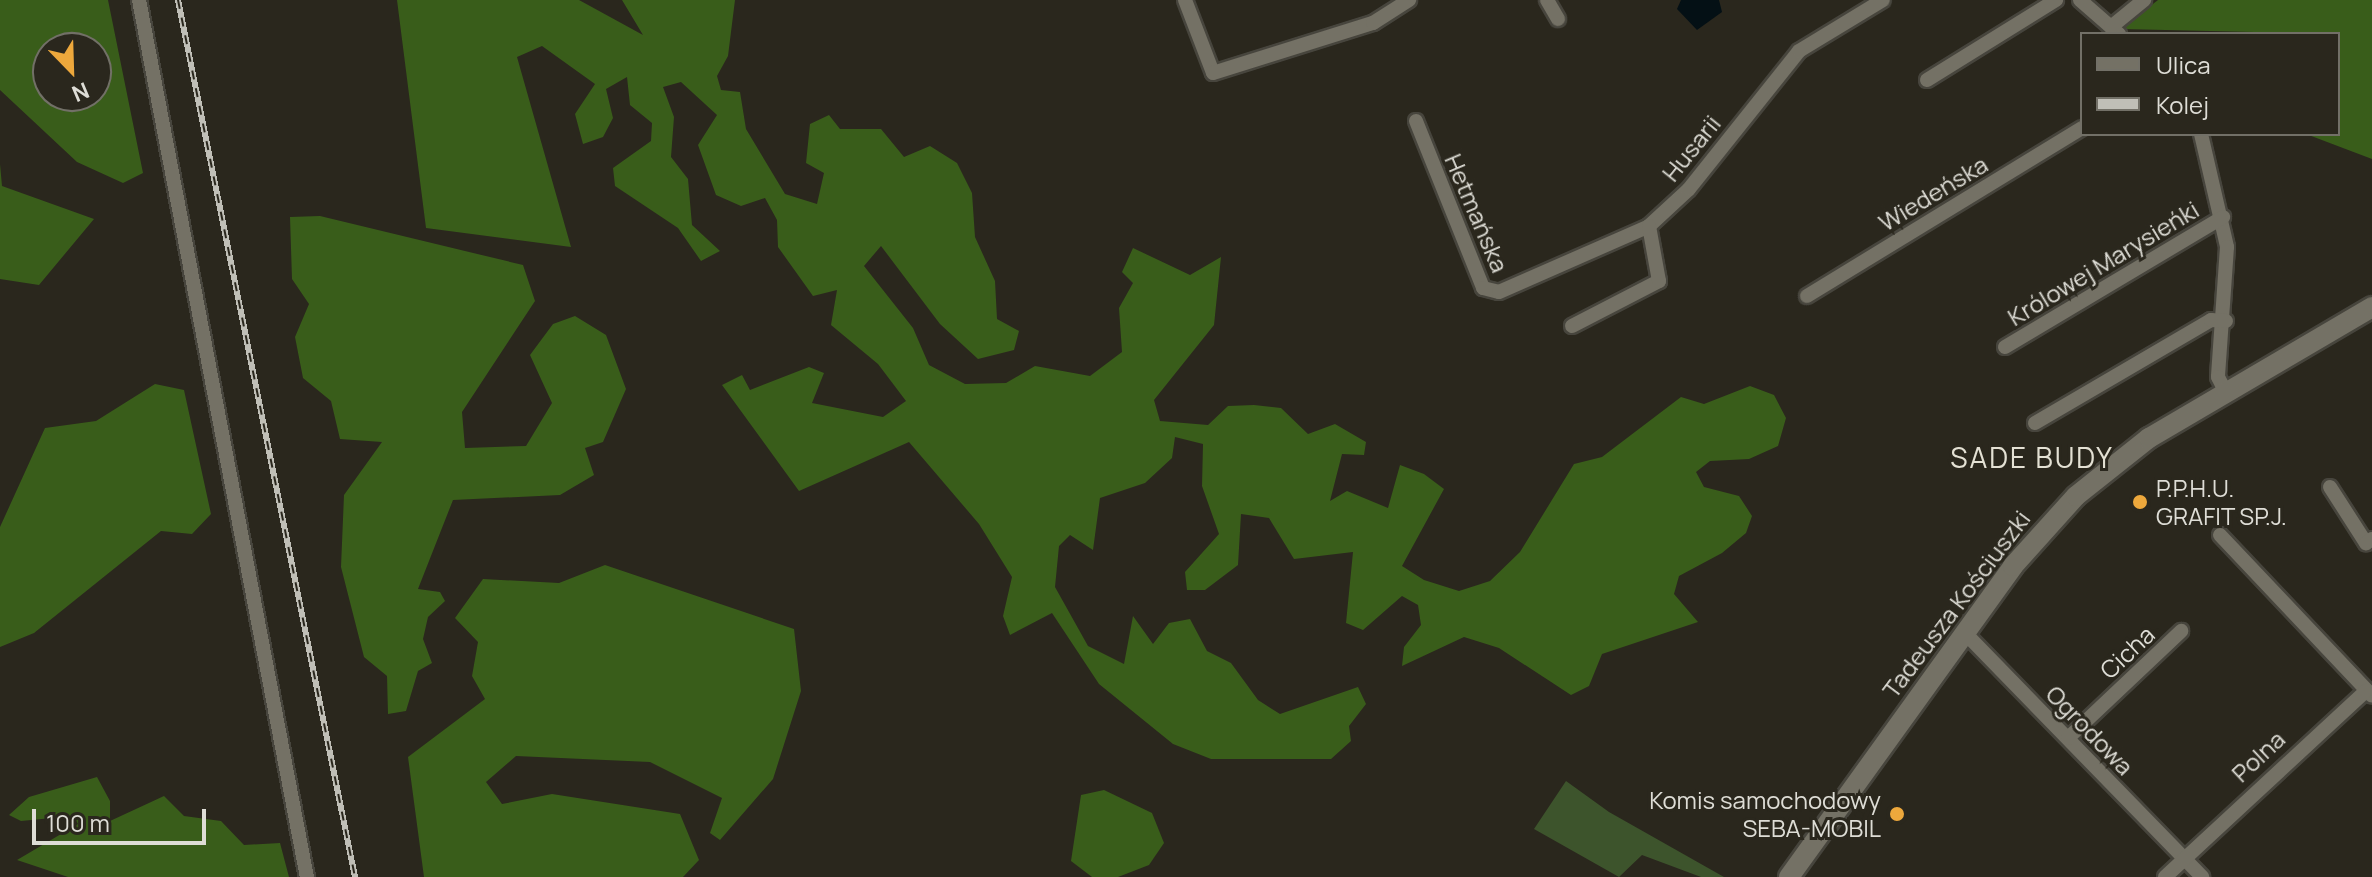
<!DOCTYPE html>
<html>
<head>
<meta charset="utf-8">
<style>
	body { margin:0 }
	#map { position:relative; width:2372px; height:877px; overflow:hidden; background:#2a271d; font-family:Manrope,sans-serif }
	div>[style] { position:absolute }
	.green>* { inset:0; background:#3d542c }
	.forest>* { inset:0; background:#395d1a }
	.water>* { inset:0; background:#041015 }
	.roads { filter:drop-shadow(2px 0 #47453d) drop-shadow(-2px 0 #47453d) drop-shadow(0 2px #47453d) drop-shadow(0 -2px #47453d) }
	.minor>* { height:14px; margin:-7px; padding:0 7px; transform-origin:7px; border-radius:7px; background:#747165 }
	.secondary>* { height:20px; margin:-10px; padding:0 10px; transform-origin:10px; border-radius:10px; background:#747165 }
	.rail>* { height:6px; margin-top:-3px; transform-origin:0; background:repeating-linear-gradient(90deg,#2a271d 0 9px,#c0bfb7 0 18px); box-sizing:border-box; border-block:2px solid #c0bfb7 }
	.dots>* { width:22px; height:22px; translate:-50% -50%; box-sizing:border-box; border:4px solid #2a271d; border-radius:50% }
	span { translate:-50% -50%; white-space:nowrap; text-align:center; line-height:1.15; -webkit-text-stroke:6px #2a271d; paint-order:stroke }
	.street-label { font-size:24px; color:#deddd6 }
	.poi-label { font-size:24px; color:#deddd6 }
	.left { translate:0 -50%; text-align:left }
	.right { translate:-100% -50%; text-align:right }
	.quarter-label { font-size:28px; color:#e4e1d4; letter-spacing:2px }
	.legend { position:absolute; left:2080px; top:32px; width:260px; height:104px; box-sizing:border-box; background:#2a271d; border:2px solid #727067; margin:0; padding:10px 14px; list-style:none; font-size:24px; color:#deddd6 }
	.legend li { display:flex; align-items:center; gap:16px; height:40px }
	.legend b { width:40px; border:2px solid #727067 }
	.north { position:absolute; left:32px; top:32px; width:80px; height:80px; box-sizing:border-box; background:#2a271d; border:2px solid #727067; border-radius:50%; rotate:157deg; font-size:22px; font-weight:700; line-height:32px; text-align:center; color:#deddd6 }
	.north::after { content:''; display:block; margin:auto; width:28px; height:36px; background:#eda83c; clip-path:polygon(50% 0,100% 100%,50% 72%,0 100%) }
	.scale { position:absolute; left:32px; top:809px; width:174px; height:36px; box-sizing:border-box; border:4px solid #deddd6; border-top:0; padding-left:10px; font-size:24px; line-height:28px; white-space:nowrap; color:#deddd6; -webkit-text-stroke:6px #2a271d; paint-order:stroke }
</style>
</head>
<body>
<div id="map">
	<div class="green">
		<div style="clip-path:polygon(1566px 781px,1609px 812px,1724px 877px,1701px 877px,1642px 855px,1619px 877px,1534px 829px)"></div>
	</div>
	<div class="forest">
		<div style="clip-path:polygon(evenodd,0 0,108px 0,143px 173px,123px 183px,77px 162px,0 90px,0 0,48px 48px,96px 48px,96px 96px,48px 96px,48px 48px)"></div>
		<div style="clip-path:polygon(397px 0,579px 0,643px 35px,622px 0,735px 0,728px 56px,717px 76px,721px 90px,740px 92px,746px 129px,785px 194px,817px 204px,824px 173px,806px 163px,810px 124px,829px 115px,840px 129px,881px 129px,904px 157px,930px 146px,957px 163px,972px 193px,975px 237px,995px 281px,997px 319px,1019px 331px,1014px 350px,978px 359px,940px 324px,881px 246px,864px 266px,913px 328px,929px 365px,965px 384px,1006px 383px,1035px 366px,1090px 376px,1122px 352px,1119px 308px,1133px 283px,1122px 272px,1133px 248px,1190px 275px,1221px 257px,1214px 325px,1154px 400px,1160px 421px,1208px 425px,1228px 406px,1254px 405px,1281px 408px,1308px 434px,1335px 424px,1366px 442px,1364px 455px,1342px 454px,1330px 501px,1347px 491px,1388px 508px,1400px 465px,1424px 474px,1444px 489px,1402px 566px,1424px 580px,1459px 591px,1490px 581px,1520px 552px,1574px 464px,1602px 457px,1681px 397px,1704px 404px,1750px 386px,1774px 395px,1786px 418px,1778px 446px,1749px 459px,1710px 461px,1696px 472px,1704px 487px,1739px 496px,1752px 516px,1746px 533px,1722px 553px,1679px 576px,1674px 594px,1698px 622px,1602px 654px,1589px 686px,1571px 695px,1499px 648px,1464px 637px,1402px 666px,1404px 647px,1421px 625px,1418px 605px,1402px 596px,1363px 630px,1346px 623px,1353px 552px,1294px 559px,1269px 518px,1241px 514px,1238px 565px,1205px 590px,1187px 590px,1185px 572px,1219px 534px,1202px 486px,1203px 444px,1175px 437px,1172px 458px,1145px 483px,1100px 498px,1093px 550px,1070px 535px,1059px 546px,1055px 587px,1088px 646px,1124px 664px,1133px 616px,1153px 644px,1169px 623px,1190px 619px,1207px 651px,1231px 663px,1258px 700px,1280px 714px,1358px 687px,1366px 704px,1349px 726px,1351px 741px,1331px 759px,1211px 759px,1173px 744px,1099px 684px,1052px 613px,1010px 635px,1003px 616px,1012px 577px,979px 524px,909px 442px,799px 491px,722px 385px,742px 375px,750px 390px,809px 367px,824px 373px,812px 403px,883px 417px,906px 401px,878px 364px,831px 325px,837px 290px,813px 296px,778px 247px,777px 220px,765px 198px,741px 206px,716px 195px,698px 145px,717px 115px,681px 82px,663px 87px,674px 117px,671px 157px,688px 179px,692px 225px,720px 251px,701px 261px,678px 228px,615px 186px,613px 168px,651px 141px,652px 123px,630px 105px,627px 77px,606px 89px,613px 118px,603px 137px,583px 144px,575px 114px,595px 84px,542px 46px,517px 57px,571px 247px,426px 228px)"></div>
		<div style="clip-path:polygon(2158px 0,2372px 0,2372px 159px,2306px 134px,2338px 134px,2338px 34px,2121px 29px)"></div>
		<div style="clip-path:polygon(0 164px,2px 186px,94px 219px,39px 285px,0 279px)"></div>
		<div style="clip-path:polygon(320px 216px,523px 265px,535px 301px,462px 412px,465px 448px,526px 446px,552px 403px,530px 355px,553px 324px,575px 316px,606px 335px,626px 389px,603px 442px,585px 448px,594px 475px,560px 495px,453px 500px,418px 589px,440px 592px,445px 601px,428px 617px,423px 639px,432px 663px,418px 671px,406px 711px,388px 714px,387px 676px,364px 657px,341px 567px,344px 495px,382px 442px,340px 439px,331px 401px,303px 378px,295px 337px,309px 304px,292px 279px,290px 217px)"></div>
		<div style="clip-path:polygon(155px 384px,184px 390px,211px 514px,192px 534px,161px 531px,34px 633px,0 647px,0 527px,45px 428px,96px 421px)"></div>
		<div style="clip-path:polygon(605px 565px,794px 629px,801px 691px,773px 779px,720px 840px,710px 833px,722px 798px,650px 762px,516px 756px,486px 782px,502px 804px,552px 794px,680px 814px,699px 860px,683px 877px,424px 877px,408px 757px,485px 699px,472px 676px,478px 642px,455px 618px,483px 579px,559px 583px)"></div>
		<div style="clip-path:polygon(97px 777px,110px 801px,110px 821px,164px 796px,184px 816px,221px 821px,244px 845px,280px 843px,289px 877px,68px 877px,17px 860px,78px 824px,73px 816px,21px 821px,9px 815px,29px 797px)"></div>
		<div style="clip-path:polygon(1104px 790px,1152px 813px,1164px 843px,1149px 865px,1118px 877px,1092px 877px,1071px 861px,1081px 795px)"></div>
	</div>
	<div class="water">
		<div style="clip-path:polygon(1681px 0,1719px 0,1722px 12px,1697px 30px,1677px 9px)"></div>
	</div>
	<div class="roads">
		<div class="minor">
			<div style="left:139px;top:0;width:893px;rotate:79.16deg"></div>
			<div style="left:1185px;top:0;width:78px;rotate:69deg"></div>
			<div style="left:1213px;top:73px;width:168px;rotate:-17.4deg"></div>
			<div style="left:1373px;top:23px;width:43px;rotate:-32.6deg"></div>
			<div style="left:1547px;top:0;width:22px;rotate:60deg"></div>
			<div style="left:2080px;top:0;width:52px;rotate:41.1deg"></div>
			<div style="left:2111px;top:27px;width:43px;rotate:-39.3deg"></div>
			<div style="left:1927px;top:80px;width:152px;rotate:-31.8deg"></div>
			<div style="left:1416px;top:121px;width:180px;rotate:68.1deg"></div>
			<div style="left:1483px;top:288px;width:16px;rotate:14deg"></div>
			<div style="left:1499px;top:292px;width:164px;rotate:-23.7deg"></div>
			<div style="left:1649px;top:226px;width:54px;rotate:-42.8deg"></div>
			<div style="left:1689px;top:189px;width:176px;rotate:-51.4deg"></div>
			<div style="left:1799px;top:51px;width:98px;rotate:-31.3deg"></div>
			<div style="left:2201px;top:134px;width:116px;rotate:77deg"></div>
			<div style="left:2227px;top:247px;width:130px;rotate:94deg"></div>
			<div style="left:2218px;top:377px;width:16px;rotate:63deg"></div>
			<div style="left:1807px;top:296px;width:322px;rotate:-31.4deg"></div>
			<div style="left:1572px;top:326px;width:98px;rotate:-27.3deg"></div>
			<div style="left:1659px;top:281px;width:56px;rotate:-100.3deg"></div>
			<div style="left:2005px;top:347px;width:254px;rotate:-30.8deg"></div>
			<div style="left:2035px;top:423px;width:204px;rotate:-30.3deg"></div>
			<div style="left:2211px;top:320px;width:15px;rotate:4deg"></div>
			<div style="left:2330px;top:487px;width:67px;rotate:57.3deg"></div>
			<div style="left:2366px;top:543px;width:7px;rotate:-34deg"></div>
			<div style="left:2220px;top:535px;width:221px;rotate:46.6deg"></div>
			<div style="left:1964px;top:632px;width:342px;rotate:45.8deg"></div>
			<div style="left:2068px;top:738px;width:156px;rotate:-43.4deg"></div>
			<div style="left:2165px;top:877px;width:274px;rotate:-42.8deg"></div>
		</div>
		<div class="secondary">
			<div style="left:1789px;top:877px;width:383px;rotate:-54.2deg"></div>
			<div style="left:2013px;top:566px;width:94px;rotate:-48deg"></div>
			<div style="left:2076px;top:496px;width:93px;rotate:-38.5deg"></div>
			<div style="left:2149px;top:438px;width:259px;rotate:-30.4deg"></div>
		</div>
	</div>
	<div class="rail">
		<div style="left:178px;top:0;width:895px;rotate:78.59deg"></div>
	</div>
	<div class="dots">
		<div style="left:2140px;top:502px;background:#eda83c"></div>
		<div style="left:1897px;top:814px;background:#eda83c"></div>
	</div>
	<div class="street-label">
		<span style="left:1691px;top:148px;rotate:-51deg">Husarii</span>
		<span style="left:1933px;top:193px;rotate:-31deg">Wiedeńska</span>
		<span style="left:1477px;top:213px;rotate:67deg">Hetmańska</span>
		<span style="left:2103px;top:263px;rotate:-31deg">Królowej Marysieńki</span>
		<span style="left:1956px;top:604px;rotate:-53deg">Tadeusza Kościuszki</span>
		<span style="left:2127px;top:652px;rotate:-43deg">Cicha</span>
		<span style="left:2090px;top:730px;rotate:46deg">Ogrodowa</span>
		<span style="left:2258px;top:756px;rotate:-43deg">Polna</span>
	</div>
	<div class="poi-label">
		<span class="left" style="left:2156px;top:502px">P.P.H.U.<br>GRAFIT SP.J.</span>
		<span class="right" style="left:1881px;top:814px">Komis samochodowy<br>SEBA-MOBIL</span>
	</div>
	<div class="quarter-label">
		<span style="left:2032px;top:457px">SADE BUDY</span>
	</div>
	<ul class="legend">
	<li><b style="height:10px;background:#747165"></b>Ulica</li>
	<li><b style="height:10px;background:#c0bfb7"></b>Kolej</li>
	</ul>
	<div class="north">N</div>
	<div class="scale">100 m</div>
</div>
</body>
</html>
